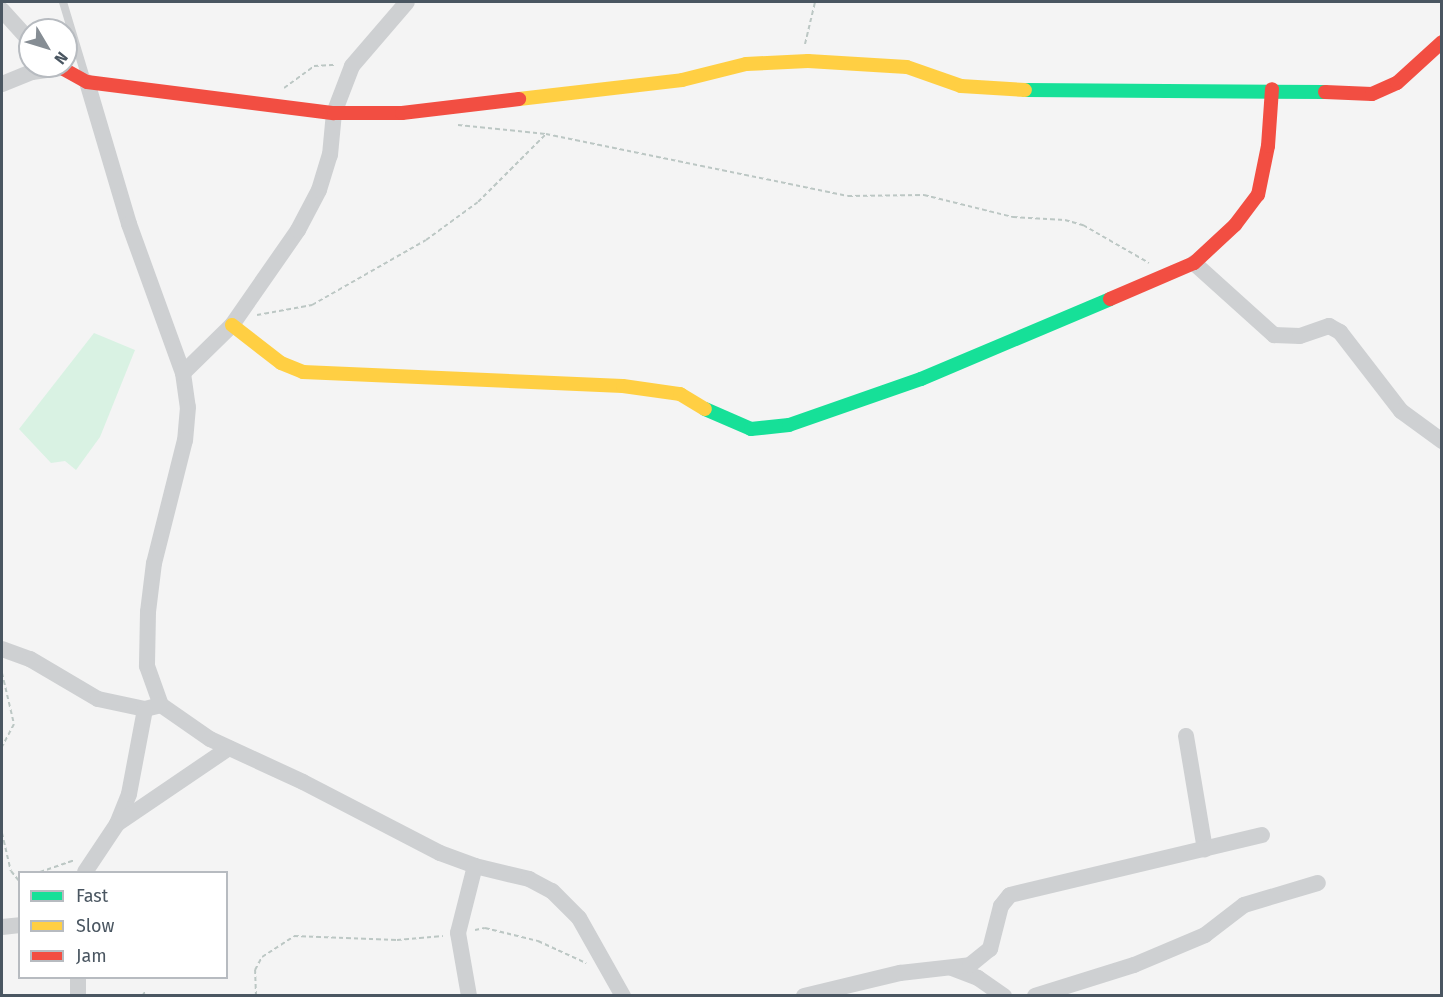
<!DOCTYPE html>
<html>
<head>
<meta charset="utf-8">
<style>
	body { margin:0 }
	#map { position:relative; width:1443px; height:997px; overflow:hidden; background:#f4f4f4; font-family:"Fira Sans",sans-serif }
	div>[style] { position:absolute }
	.green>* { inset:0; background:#d9f2e3 }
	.path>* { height:2px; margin-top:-1px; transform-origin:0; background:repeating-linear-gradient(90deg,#bcc7c4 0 4.5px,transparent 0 7.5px) }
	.lane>* { height:8px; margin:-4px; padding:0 4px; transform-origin:4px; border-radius:4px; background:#ced0d2 }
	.street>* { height:16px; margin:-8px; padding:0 8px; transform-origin:8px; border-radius:8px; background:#ced0d2 }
	.fast>* { height:14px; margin:-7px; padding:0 7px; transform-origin:7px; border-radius:7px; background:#16e098 }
	.slow>* { height:14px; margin:-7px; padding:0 7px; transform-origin:7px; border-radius:7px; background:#ffcf43 }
	.jam>* { height:14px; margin:-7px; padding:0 7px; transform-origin:7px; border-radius:7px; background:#f24e42 }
	span { translate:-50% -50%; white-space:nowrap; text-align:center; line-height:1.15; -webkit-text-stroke:4.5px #fff; paint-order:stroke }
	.frame { position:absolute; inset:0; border:3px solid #4a5661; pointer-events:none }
	.legend { position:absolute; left:18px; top:871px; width:210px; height:108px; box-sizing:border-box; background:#fff; border:2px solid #b7bbc0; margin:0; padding:8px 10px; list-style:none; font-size:18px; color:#4a5661 }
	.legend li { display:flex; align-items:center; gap:12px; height:30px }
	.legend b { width:30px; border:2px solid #b7bbc0 }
	.north { position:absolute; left:18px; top:18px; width:60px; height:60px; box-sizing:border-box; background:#fff; border:2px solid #b7bbc0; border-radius:50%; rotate:128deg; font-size:16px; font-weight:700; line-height:24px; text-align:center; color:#4a5661 }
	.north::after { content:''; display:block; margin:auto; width:21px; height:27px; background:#868d94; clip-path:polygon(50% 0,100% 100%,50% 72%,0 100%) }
</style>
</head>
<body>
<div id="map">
	<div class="green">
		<div style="clip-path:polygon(94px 333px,135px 350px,100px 437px,76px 470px,65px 461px,51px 463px,19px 429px)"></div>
	</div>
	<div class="path">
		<div style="left:805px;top:44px;width:43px;rotate:-76.6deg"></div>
		<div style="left:284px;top:88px;width:37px;rotate:-36deg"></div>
		<div style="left:314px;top:66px;width:22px;rotate:-3deg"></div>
		<div style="left:458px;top:125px;width:88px;rotate:5.8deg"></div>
		<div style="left:546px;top:134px;width:308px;rotate:11.6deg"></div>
		<div style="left:848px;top:196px;width:76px;rotate:-0.8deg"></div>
		<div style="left:924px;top:195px;width:92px;rotate:13.9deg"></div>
		<div style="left:1013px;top:217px;width:52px;rotate:3.3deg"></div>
		<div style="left:1065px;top:220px;width:19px;rotate:16deg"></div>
		<div style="left:1083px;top:225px;width:76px;rotate:29.9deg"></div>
		<div style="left:257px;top:315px;width:56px;rotate:-10.3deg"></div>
		<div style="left:312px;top:305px;width:131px;rotate:-29.7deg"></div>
		<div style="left:426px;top:240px;width:64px;rotate:-36.2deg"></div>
		<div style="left:478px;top:202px;width:96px;rotate:-45deg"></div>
		<div style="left:2px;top:673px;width:52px;rotate:76.8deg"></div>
		<div style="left:14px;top:724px;width:26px;rotate:118deg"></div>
		<div style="left:2px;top:833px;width:39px;rotate:77deg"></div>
		<div style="left:11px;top:871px;width:14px;rotate:51deg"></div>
		<div style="left:40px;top:872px;width:36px;rotate:-19deg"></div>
		<div style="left:475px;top:930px;width:10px;rotate:-11deg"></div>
		<div style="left:485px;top:928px;width:55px;rotate:13.8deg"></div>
		<div style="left:538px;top:941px;width:53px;rotate:24.6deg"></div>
		<div style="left:142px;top:996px;width:5px;rotate:-53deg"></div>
		<div style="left:256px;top:996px;width:26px;rotate:-92deg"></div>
		<div style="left:255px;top:970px;width:15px;rotate:-62deg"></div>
		<div style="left:262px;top:957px;width:38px;rotate:-33deg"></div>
		<div style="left:294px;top:936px;width:103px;rotate:2.2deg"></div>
		<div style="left:397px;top:940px;width:46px;rotate:-5deg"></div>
	</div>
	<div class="lane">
		<div style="left:63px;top:2px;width:76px;rotate:73.2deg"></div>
	</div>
	<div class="street">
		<div style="left:2px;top:10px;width:42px;rotate:47.9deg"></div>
		<div style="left:87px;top:82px;width:148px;rotate:73.5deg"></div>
		<div style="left:129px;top:224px;width:158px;rotate:70.1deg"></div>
		<div style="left:183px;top:373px;width:34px;rotate:82deg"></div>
		<div style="left:188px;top:407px;width:33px;rotate:95deg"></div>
		<div style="left:185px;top:440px;width:127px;rotate:104.1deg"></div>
		<div style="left:154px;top:563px;width:49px;rotate:97deg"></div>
		<div style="left:148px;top:612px;width:54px;rotate:91.1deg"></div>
		<div style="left:147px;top:666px;width:41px;rotate:70.3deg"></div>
		<div style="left:161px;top:705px;width:60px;rotate:34.8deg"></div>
		<div style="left:210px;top:739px;width:102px;rotate:24.8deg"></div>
		<div style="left:303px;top:782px;width:154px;rotate:27.4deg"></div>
		<div style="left:440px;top:853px;width:37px;rotate:20deg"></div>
		<div style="left:475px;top:866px;width:56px;rotate:13.5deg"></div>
		<div style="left:529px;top:879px;width:26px;rotate:28deg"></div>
		<div style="left:552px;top:891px;width:38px;rotate:45deg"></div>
		<div style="left:579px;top:918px;width:90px;rotate:60.6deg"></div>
		<div style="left:2px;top:84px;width:32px;rotate:-22deg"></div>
		<div style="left:32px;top:72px;width:27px;rotate:-8deg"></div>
		<div style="left:1194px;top:263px;width:108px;rotate:42deg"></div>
		<div style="left:1274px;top:335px;width:26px;rotate:2deg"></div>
		<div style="left:1300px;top:336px;width:31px;rotate:-19deg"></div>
		<div style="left:1329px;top:326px;width:13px;rotate:29deg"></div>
		<div style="left:1340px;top:332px;width:100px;rotate:52.3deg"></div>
		<div style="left:1401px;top:411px;width:51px;rotate:36.2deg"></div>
		<div style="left:183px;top:373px;width:69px;rotate:-44.4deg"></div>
		<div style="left:232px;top:325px;width:116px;rotate:-55.2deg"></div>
		<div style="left:298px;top:230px;width:45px;rotate:-62.3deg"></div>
		<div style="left:319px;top:190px;width:37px;rotate:-73deg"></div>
		<div style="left:330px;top:155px;width:42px;rotate:-84.6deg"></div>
		<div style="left:334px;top:113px;width:50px;rotate:-69deg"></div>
		<div style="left:352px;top:66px;width:84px;rotate:-49.3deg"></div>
		<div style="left:2px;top:649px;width:30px;rotate:20deg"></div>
		<div style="left:30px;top:659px;width:79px;rotate:30.5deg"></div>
		<div style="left:98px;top:699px;width:48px;rotate:12deg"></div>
		<div style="left:145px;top:709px;width:16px;rotate:-14deg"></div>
		<div style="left:1186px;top:736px;width:115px;rotate:80.5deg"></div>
		<div style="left:117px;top:824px;width:32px;rotate:-68deg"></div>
		<div style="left:129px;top:794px;width:86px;rotate:-79.3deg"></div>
		<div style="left:85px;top:872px;width:58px;rotate:-56.3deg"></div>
		<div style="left:117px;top:824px;width:135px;rotate:-34.2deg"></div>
		<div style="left:2px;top:927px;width:18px;rotate:-6deg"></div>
		<div style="left:952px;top:968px;width:28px;rotate:21deg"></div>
		<div style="left:978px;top:978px;width:32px;rotate:35deg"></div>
		<div style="left:78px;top:996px;width:18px;rotate:-90deg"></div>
		<div style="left:469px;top:996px;width:64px;rotate:-99.9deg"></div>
		<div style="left:458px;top:933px;width:69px;rotate:-75.8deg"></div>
		<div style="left:804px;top:996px;width:99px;rotate:-13.5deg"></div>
		<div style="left:900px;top:973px;width:70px;rotate:-6.5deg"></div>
		<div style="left:970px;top:965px;width:26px;rotate:-39deg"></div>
		<div style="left:990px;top:949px;width:44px;rotate:-75.7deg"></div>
		<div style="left:1001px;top:906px;width:14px;rotate:-51deg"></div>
		<div style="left:1010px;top:895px;width:259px;rotate:-13.4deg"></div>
		<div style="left:1035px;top:996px;width:104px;rotate:-17.4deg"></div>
		<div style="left:1134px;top:965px;width:77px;rotate:-22.9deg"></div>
		<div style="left:1205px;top:935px;width:49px;rotate:-37.6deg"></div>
		<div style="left:1244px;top:905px;width:77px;rotate:-16.6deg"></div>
	</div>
	<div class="fast">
		<div style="left:1025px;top:90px;width:300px;rotate:0.4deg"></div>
		<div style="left:705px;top:409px;width:50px;rotate:23.5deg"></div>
		<div style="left:751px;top:429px;width:38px;rotate:-6deg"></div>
		<div style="left:789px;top:425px;width:140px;rotate:-19.2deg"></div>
		<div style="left:921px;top:379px;width:205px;rotate:-22.9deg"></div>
	</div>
	<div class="slow">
		<div style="left:519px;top:99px;width:164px;rotate:-6.6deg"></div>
		<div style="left:682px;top:80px;width:66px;rotate:-14deg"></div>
		<div style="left:746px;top:64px;width:62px;rotate:-2.8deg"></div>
		<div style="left:808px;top:61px;width:99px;rotate:3.5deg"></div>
		<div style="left:907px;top:67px;width:57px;rotate:19.4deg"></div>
		<div style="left:961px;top:86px;width:64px;rotate:3.6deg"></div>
		<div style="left:232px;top:325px;width:62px;rotate:37.8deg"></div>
		<div style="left:281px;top:363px;width:24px;rotate:22deg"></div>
		<div style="left:303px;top:372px;width:320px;rotate:2.5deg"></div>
		<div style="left:623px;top:386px;width:58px;rotate:8deg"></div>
		<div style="left:680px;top:394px;width:29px;rotate:31deg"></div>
	</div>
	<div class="jam">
		<div style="left:58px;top:66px;width:33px;rotate:29deg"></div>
		<div style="left:87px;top:82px;width:249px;rotate:7.2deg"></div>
		<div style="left:334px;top:113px;width:68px"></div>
		<div style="left:402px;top:113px;width:118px;rotate:-6.8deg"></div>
		<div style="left:1325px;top:92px;width:47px;rotate:2.4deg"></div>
		<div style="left:1372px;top:94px;width:27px;rotate:-24deg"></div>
		<div style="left:1397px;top:83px;width:61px;rotate:-42.3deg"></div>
		<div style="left:1110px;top:299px;width:91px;rotate:-23.2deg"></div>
		<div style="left:1194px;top:263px;width:56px;rotate:-42.8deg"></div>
		<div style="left:1235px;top:225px;width:38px;rotate:-53deg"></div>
		<div style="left:1258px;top:195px;width:50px;rotate:-78.5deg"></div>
		<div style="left:1268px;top:146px;width:57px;rotate:-86deg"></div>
	</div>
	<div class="frame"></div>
	<ul class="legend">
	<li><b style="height:8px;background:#16e098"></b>Fast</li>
	<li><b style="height:8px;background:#ffcf43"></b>Slow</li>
	<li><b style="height:8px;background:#f24e42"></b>Jam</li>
	</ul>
	<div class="north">N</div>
</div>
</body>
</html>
